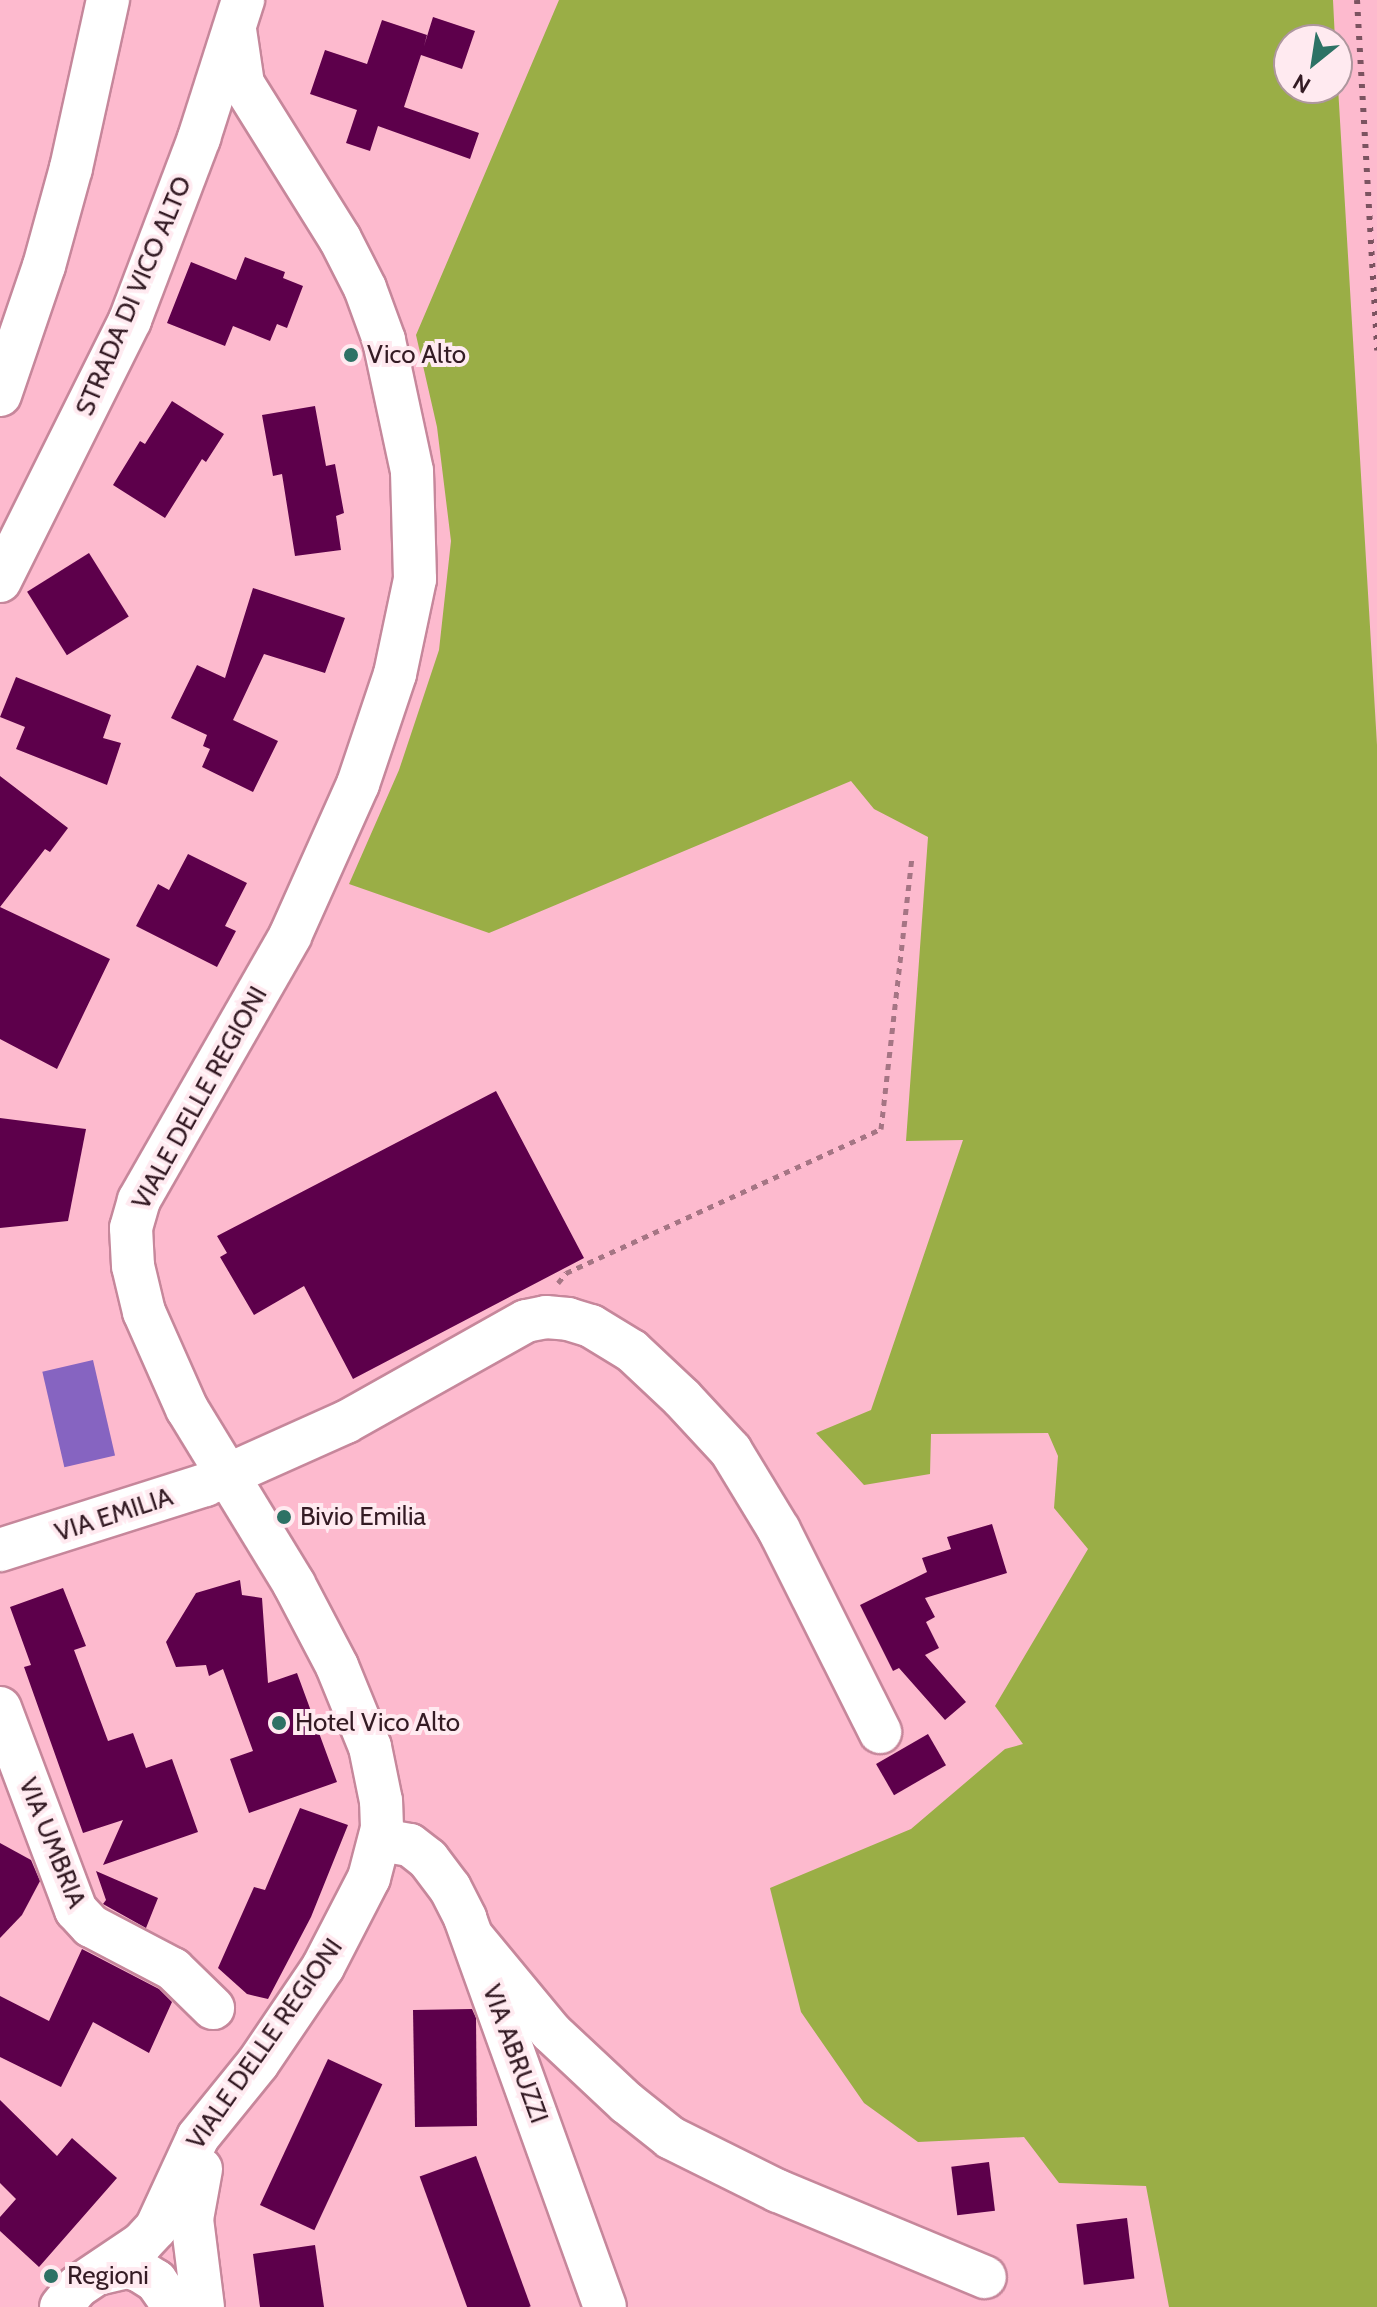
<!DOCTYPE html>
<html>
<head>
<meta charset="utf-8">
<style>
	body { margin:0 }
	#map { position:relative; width:1377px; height:2307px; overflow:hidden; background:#fdbace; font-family:Cabin,sans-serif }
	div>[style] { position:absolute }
	.green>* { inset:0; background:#9aae46 }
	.water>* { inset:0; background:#8664c1; transform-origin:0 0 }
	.building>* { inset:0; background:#5d004b; transform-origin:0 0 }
	.path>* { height:5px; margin-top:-2.5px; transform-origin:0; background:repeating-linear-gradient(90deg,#a57584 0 6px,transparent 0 12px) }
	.roads { filter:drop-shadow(2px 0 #c6879b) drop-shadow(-2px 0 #c6879b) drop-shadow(0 2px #c6879b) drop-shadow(0 -2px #c6879b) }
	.minor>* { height:42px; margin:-21px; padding:0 21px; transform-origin:21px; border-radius:21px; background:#fff }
	.rail>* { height:6px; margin-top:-3px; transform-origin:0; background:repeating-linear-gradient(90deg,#7b5360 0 4px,transparent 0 12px) }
	.dots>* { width:22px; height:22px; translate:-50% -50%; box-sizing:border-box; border:4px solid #ffeaf0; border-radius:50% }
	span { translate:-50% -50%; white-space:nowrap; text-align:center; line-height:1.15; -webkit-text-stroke:8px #ffeaf0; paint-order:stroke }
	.street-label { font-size:26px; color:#341b24 }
	.poi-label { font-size:26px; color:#341b24 }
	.left { translate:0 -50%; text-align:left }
	.north { position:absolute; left:1273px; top:24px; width:80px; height:80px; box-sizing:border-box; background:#ffeaf0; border:2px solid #ae979e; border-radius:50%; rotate:210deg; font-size:22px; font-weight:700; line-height:32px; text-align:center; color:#341b24 }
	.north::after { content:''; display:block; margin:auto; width:28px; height:36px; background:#2d7265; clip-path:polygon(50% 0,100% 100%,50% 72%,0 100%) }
</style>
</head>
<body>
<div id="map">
	<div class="green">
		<div style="clip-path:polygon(559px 0,1333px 0,1335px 40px,1289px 40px,1289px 88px,1337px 88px,1337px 70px,1377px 745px,1377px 2307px,1169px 2307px,1146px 2186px,1059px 2183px,1024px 2137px,918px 2142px,864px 2103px,801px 2012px,770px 1888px,911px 1829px,1005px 1749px,1023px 1744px,995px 1706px,1088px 1549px,1054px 1508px,1058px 1456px,1048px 1433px,931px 1434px,930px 1474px,864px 1485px,816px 1433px,871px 1410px,963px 1140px,906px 1141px,928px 837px,874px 809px,851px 781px,489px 933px,349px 884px,399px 770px,439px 650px,451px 541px,437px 427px,416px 335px)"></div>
	</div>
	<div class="water">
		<div style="left:93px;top:1360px;width:98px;height:52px;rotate:77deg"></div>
	</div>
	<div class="building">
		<div style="clip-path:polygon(433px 17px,475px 31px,462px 69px,421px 55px,404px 107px,479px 133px,470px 159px,378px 126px,370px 151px,346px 143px,357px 110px,310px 94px,325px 50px,367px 64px,382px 20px,427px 35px,424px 46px)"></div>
		<div style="clip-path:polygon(245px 257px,285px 272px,283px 278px,303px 286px,287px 328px,277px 324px,270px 341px,233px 326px,225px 346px,167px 323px,191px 262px,236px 280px)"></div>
		<div style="clip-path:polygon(172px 401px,224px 434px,206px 462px,202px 459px,165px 518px,113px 485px,140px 441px,145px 444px)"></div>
		<div style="clip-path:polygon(315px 406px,326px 466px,335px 464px,344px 513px,336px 516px,341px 550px,295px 556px,282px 474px,273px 476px,262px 415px)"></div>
		<div style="left:89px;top:553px;width:75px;height:73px;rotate:58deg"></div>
		<div style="clip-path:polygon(253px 588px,345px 618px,325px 673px,264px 654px,233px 720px,278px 741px,253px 792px,202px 767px,210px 749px,203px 746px,207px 735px,171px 718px,197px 665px,225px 678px)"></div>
		<div style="clip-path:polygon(16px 677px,111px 715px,103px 738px,121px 743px,107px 785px,16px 749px,25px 727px,0 717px)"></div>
		<div style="clip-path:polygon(0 776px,68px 828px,50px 852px,45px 849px,0 907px,110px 959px,57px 1069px,0 1039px)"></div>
		<div style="clip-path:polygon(188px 854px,247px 883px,225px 926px,236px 931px,217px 967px,136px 926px,158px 884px,169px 890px)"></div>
		<div style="clip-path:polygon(496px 1091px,584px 1258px,353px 1379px,304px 1286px,254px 1315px,220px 1257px,227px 1253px,217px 1236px)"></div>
		<div style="clip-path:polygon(0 1118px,86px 1129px,68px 1221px,0 1228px)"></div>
		<div style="clip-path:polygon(992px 1524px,1007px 1573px,925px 1598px,935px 1617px,926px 1622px,939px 1648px,925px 1655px,966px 1702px,945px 1720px,899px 1668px,893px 1671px,860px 1605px,927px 1572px,922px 1558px,951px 1549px,947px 1537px)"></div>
		<div style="clip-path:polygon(240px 1580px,242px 1595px,262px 1598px,268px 1683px,297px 1673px,337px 1782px,249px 1813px,230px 1759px,253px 1751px,223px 1669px,209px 1676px,206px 1665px,176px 1667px,166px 1642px,196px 1593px)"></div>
		<div style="clip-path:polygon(63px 1588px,86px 1646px,74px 1650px,108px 1741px,133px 1733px,146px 1768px,172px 1759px,198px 1832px,103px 1865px,123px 1820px,83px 1833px,24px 1667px,31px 1665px,10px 1607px)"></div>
		<div style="left:928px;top:1734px;width:36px;height:60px;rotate:60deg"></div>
		<div style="clip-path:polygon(300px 1808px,348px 1825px,311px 1917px,268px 1999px,247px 1994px,218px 1968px,254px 1887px,265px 1890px)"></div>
		<div style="clip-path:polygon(0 1843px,31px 1860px,40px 1881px,22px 1915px,0 1938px)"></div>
		<div style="clip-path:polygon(96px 1871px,158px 1898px,146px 1928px,103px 1904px,106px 1900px)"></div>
		<div style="clip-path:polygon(82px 1949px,159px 1989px,172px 2002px,149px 2053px,93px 2022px,61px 2087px,0 2057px,0 1996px,49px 2021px)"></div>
		<div style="clip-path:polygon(472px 2009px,476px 2018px,477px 2126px,415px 2127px,413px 2010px)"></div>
		<div style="left:328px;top:2059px;width:60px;height:161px;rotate:25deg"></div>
		<div style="clip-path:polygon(0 2100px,57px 2156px,72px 2138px,117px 2178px,39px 2267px,0 2231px,0 2217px,16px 2199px,0 2183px)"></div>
		<div style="left:476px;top:2156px;width:160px;height:60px;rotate:70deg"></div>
		<div style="left:989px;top:2162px;width:49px;height:38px;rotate:83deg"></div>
		<div style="left:1127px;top:2218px;width:61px;height:51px;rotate:83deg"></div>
		<div style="clip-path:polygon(315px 2245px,324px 2307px,260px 2307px,253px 2254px)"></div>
	</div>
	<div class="path">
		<div style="left:558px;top:1283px;width:13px;rotate:-51deg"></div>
		<div style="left:566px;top:1273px;width:346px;rotate:-24.6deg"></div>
		<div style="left:881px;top:1129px;width:275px;rotate:-83.5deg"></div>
	</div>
	<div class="roads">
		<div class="minor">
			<div style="left:0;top:395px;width:136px;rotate:-71.2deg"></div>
			<div style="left:44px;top:266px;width:102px;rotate:-74.6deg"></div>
			<div style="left:71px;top:168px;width:172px;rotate:-77.6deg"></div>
			<div style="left:0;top:581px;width:292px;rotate:-63.5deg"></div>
			<div style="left:130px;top:320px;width:195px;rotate:-69.2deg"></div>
			<div style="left:199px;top:138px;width:145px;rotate:-72.3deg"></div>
			<div style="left:0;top:1550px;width:215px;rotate:-17.6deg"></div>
			<div style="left:205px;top:1485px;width:154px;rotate:-24.1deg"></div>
			<div style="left:346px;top:1422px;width:206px;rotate:-29.3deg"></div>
			<div style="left:526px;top:1321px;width:20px;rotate:-11deg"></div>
			<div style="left:546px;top:1317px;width:22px;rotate:5deg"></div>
			<div style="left:568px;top:1319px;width:24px;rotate:17deg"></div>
			<div style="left:591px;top:1326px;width:48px;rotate:31.4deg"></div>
			<div style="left:632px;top:1351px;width:69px;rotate:43.2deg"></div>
			<div style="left:682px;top:1398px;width:72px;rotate:47.2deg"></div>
			<div style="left:731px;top:1451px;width:92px;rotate:58.7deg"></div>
			<div style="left:779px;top:1530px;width:226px;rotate:63.4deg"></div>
			<div style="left:0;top:1708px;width:216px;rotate:69.4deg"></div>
			<div style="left:76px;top:1910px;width:22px;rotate:47deg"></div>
			<div style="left:91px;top:1926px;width:93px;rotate:27.7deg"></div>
			<div style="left:173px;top:1969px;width:56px;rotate:44.3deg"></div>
			<div style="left:381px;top:1840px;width:29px;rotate:10deg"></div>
			<div style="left:410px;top:1845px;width:23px;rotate:38deg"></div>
			<div style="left:428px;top:1859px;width:36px;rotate:53deg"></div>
			<div style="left:450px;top:1888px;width:34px;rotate:63deg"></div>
			<div style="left:465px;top:1918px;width:413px;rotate:70.2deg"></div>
			<div style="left:474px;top:1939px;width:121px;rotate:50.4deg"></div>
			<div style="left:551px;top:2032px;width:104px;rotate:43.1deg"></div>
			<div style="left:627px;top:2103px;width:56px;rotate:38.5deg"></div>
			<div style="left:671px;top:2138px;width:119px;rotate:26.4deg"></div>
			<div style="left:778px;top:2191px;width:224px;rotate:22.6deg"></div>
			<div style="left:201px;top:2169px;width:51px;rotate:100.2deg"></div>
			<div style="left:192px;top:2219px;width:89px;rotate:82.9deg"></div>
			<div style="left:97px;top:2274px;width:32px;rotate:-13deg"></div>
			<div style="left:128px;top:2267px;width:13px;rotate:18deg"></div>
			<div style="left:140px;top:2271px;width:19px;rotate:32deg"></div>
			<div style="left:156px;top:2281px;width:32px;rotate:55deg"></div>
			<div style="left:61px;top:2307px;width:26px;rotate:-51deg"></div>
			<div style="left:77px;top:2287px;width:77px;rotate:-33.9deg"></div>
			<div style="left:141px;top:2244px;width:22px;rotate:-47deg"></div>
			<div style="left:156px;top:2228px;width:100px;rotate:-65.2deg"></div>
			<div style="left:198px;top:2137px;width:95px;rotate:-51deg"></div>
			<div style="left:258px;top:2063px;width:116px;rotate:-55.9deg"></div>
			<div style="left:323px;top:1967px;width:100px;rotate:-62.7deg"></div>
			<div style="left:369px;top:1878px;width:52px;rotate:-75.4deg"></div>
			<div style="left:382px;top:1828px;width:27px;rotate:-92deg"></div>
			<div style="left:381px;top:1801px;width:55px;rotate:-101.5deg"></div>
			<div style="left:370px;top:1747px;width:87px;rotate:-112.2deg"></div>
			<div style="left:337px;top:1666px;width:93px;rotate:-117.7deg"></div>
			<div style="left:294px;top:1584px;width:205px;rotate:-121.4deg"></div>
			<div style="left:187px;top:1409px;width:106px;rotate:-113.9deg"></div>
			<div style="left:144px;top:1312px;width:47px;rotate:-103.4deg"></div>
			<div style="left:133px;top:1266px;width:38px;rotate:-93deg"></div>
			<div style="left:131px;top:1228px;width:29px;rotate:-74deg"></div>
			<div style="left:139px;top:1200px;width:304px;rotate:-60.2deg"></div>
			<div style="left:290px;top:936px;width:167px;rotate:-65.9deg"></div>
			<div style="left:358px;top:784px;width:116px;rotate:-71.4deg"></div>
			<div style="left:395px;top:674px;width:97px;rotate:-78.1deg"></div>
			<div style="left:415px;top:579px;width:108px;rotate:-91.6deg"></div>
			<div style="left:412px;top:471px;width:134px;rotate:-102.1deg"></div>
			<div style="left:384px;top:340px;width:55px;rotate:-110.1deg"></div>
			<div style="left:365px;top:288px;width:55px;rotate:-117deg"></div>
			<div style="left:340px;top:239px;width:183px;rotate:-122deg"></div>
			<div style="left:243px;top:84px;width:55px;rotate:-98.4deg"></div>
		</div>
	</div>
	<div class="rail">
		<div style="left:1357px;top:0;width:351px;rotate:86.7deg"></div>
	</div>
	<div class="dots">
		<div style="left:351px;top:355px;background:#2d7265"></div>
		<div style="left:284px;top:1517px;background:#2d7265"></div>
		<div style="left:279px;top:1723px;background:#2d7265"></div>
		<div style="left:51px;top:2276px;background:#2d7265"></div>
	</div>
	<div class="street-label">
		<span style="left:134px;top:296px;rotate:-67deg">STRADA DI VICO ALTO</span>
		<span style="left:200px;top:1098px;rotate:-61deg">VIALE DELLE REGIONI</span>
		<span style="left:114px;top:1515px;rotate:-18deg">VIA EMILIA</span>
		<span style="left:52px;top:1843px;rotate:68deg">VIA UMBRIA</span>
		<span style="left:265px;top:2044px;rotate:-55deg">VIALE DELLE REGIONI</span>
		<span style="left:515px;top:2054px;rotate:70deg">VIA ABRUZZI</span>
	</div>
	<div class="poi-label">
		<span class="left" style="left:367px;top:355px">Vico Alto</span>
		<span class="left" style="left:300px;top:1517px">Bivio Emilia</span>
		<span class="left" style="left:295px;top:1723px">Hotel Vico Alto</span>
		<span class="left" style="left:67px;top:2276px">Regioni</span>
	</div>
	<div class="north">N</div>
</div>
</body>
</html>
